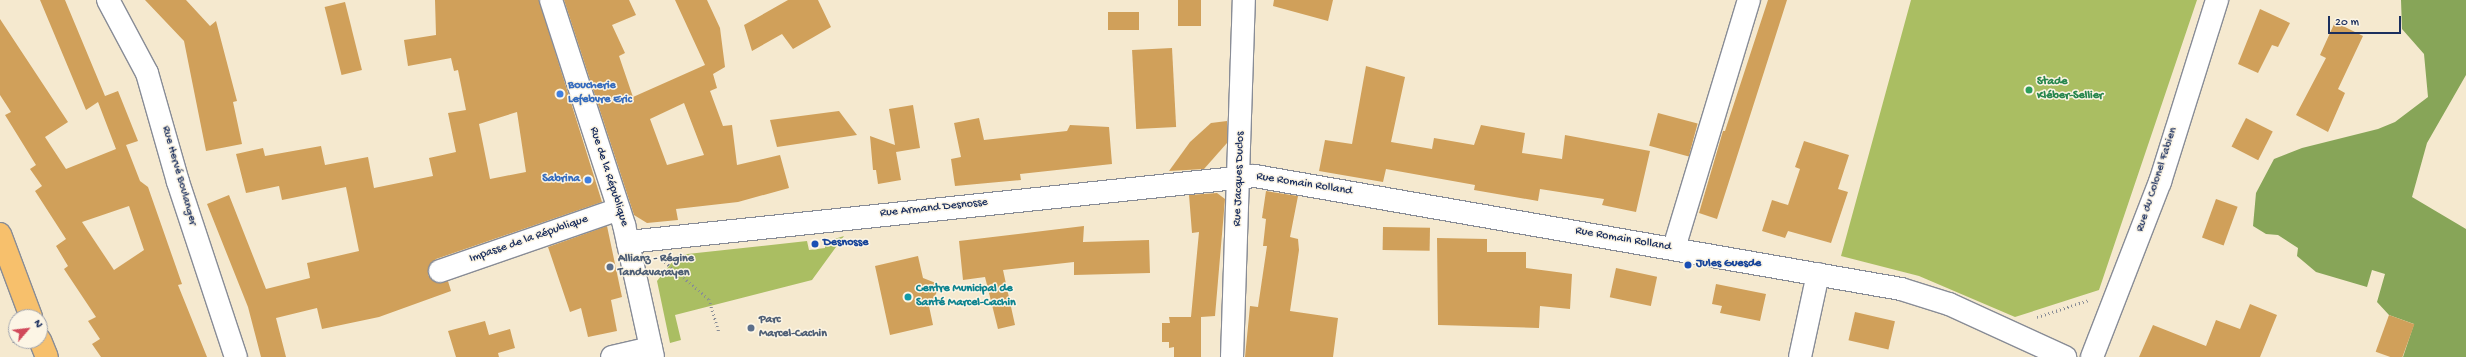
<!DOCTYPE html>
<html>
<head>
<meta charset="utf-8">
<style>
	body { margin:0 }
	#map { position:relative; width:2466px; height:357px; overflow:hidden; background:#f5e9cf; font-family:"Gochi Hand",sans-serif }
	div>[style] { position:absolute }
	.green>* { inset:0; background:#aabe62 }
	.forest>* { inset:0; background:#87a558 }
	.building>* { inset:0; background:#d0a05a; transform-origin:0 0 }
	.path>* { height:2.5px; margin-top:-1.25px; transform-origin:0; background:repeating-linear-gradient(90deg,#888c96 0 1px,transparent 0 4px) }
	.roads { filter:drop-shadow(1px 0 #888c96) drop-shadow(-1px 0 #888c96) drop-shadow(0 1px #888c96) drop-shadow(0 -1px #888c96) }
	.minor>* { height:22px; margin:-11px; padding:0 11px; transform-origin:11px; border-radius:11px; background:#fff }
	.major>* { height:22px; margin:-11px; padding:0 11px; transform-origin:11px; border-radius:11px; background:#f7c06c }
	.dots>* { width:11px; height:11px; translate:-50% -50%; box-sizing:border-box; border:2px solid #fcf5e5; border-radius:50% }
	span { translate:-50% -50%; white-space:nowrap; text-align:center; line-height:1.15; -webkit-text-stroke:3px #fcf5e5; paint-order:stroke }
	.leisure-label { font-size:12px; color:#27864d; font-weight:700 }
	.left { translate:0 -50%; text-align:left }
	.shop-label { font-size:12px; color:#366cbe; font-weight:700 }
	.right { translate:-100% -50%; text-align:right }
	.street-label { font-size:12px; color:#1b2f5e }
	.transit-label { font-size:12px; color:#164399; font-weight:700 }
	.service-label { font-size:12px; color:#4e5e75; font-weight:700 }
	.culture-label { font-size:12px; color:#0d838f; font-weight:700 }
	.north { position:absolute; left:8px; top:309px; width:40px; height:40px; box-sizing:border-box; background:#fcf5e5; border:1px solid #a2a6af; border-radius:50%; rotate:62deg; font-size:11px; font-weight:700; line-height:16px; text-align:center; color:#1b2f5e }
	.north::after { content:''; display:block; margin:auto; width:14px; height:18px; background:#d1495b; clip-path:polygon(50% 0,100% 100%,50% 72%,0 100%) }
	.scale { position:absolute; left:2328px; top:16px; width:73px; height:18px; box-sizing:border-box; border:2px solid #1b2f5e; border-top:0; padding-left:5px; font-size:12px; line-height:14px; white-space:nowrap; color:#1b2f5e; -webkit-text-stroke:3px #fcf5e5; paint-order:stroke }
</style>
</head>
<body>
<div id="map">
	<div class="green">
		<div style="clip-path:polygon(1911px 0,2197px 0,2099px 290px,2015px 317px,1919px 276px,1841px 256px)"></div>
		<div style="clip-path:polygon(844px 236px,812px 280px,675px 315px,681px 340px,670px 343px,657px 281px,678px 255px,807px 241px,809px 250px,825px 248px,825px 242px)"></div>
	</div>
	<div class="forest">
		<div style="clip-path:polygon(2401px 0,2466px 0,2466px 75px,2427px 143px,2412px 197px,2466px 229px,2466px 357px,2403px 357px,2414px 324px,2389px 315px,2377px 302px,2385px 274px,2372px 270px,2367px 287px,2316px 272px,2297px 256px,2298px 248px,2278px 235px,2266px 234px,2253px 226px,2256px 193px,2274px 159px,2302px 148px,2378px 129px,2395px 122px,2428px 97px,2424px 54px,2402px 29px)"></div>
	</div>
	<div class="building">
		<div style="clip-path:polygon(evenodd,40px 0,65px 0,105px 96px,118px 91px,138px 141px,126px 145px,140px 181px,148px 187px,182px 284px,178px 285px,207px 357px,101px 357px,92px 344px,100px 339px,88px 321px,96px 317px,64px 269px,68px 266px,56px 246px,66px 239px,35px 191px,42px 186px,30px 169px,36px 165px,5px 115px,11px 112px,0 95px,0 19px,68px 122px,45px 137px,66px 169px,116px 149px,98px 102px,86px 110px,40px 0,129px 206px,144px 250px,114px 270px,82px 222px,129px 206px)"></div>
		<div style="clip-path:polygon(145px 0,186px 0,210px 26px,216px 21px,237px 101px,233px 102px,242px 144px,206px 151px,184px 41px)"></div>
		<div style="clip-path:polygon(evenodd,435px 0,539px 0,602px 202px,436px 259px,428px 268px,428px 275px,437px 283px,448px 281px,451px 291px,379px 317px,322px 329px,317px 308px,276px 318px,286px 357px,261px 357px,248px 307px,207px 204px,229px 195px,266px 289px,310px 278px,307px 263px,359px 251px,346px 187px,282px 200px,279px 186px,246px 193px,236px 154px,263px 148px,265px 156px,321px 146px,325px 165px,368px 157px,374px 188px,433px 176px,429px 158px,456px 152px,448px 113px,466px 110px,458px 70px,454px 71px,451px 58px,408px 66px,404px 40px,436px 35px,435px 0,517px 112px,526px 172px,490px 179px,479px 124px,517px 112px)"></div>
		<div style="clip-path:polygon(evenodd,564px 0,629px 0,636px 15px,612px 25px,625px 53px,619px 56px,633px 97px,705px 65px,675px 0,707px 0,720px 28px,725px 67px,713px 74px,717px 88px,710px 91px,723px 126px,732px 125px,737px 165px,780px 155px,789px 188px,738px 202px,676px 209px,678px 220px,647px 223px,634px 215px,564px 0,684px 103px,704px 155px,667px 165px,650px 119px,684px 103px)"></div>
		<div style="clip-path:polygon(788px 0,818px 0,831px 27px,793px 49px,782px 34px,752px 51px,744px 25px)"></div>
		<div style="left:1178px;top:0;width:23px;height:26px"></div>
		<div style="clip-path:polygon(1274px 0,1333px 0,1328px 21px,1273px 6px)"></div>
		<div style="clip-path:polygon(1768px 0,1787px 0,1717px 219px,1699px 213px,1723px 131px,1725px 131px)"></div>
		<div style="left:345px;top:2px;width:70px;height:21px;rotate:76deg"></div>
		<div style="clip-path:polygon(2260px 9px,2290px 23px,2278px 47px,2272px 45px,2258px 73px,2238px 64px)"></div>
		<div style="left:1139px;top:12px;width:18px;height:31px;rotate:90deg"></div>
		<div style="clip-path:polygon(2335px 22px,2363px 36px,2338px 89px,2345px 93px,2328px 132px,2296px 115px,2326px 58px,2320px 55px)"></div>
		<div style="left:1172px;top:48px;width:79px;height:40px;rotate:87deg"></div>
		<div style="clip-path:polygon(1366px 66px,1405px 77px,1391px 142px,1432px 149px,1434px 138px,1474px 145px,1481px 125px,1525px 133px,1522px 153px,1562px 159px,1565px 135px,1650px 151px,1636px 212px,1602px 205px,1604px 199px,1540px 189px,1538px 201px,1474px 190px,1475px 185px,1386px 169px,1383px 182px,1319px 171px,1325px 140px,1352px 144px)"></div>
		<div style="clip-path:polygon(913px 105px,920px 148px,896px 152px,901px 180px,878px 184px,876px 170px,873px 170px,870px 136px,895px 145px,889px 109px)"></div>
		<div style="clip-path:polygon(839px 111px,857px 135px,777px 147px,770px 120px)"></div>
		<div style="left:1658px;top:113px;width:41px;height:34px;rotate:15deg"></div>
		<div style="clip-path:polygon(979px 118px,984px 140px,1067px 131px,1070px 125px,1109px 127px,1112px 164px,1020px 174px,1021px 180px,955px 186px,951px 159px,961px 157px,954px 123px)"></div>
		<div style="left:2246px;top:118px;width:30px;height:32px;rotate:27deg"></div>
		<div style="clip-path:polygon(1227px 121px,1227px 143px,1204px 169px,1169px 171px,1190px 142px,1211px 123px)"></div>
		<div style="clip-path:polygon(1804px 141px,1849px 155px,1838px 189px,1848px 192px,1831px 243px,1788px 231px,1785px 238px,1762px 231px,1772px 200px,1788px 205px,1800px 169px,1795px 167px)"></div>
		<div style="clip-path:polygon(1266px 191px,1298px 196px,1290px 237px,1298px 239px,1299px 250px,1290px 311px,1338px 318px,1333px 357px,1245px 357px,1250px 306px,1258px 307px,1267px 246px,1263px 246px,1266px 219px,1262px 218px)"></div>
		<div style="clip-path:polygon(1217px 193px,1225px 199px,1215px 316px,1201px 317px,1201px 357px,1174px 357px,1174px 347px,1169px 348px,1169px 342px,1162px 342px,1162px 323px,1170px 323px,1169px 317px,1191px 317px,1199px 232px,1192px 233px,1189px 195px)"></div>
		<div style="left:2216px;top:199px;width:23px;height:41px;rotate:20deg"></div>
		<div style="clip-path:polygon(607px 226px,622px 297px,611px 300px,617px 331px,588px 337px,581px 308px,570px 312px,548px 247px)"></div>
		<div style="clip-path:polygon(1084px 226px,1083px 242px,1149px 240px,1150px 273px,1074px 275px,1074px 262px,1003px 270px,1015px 325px,998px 329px,985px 277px,963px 280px,959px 241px)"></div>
		<div style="left:1383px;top:227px;width:47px;height:23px;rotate:1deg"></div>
		<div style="clip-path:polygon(1437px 238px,1487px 239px,1487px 252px,1526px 252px,1526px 268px,1572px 274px,1570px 309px,1540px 306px,1539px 328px,1438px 325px)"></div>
		<div style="clip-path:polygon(918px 256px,923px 278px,941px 285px,929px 306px,933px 325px,890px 335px,875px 266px)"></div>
		<div style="left:1616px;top:268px;width:42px;height:30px;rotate:12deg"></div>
		<div style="clip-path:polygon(1716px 284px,1766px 294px,1760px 321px,1720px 313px,1722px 306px,1712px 304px)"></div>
		<div style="clip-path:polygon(2250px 304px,2277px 315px,2260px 357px,2139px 357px,2153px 325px,2206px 346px,2216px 320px,2240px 329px)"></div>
		<div style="left:1855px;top:312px;width:41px;height:29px;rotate:13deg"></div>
		<div style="left:2389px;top:315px;width:27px;height:39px;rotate:20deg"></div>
		<div style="clip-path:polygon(485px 321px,489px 335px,510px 329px,515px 348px,498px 353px,499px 357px,456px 357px,448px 331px)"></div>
	</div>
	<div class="path">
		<div style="left:665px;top:262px;width:57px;rotate:40.1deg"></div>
		<div style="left:709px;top:299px;width:34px;rotate:73deg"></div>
		<div style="left:2037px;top:317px;width:55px;rotate:-18.1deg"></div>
		<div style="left:10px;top:330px;width:15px;rotate:70deg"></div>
	</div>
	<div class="roads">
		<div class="minor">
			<div style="left:108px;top:0;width:83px;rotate:61.9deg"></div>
			<div style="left:147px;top:73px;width:113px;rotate:74.1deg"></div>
			<div style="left:178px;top:182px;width:184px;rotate:71.7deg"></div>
			<div style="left:551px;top:0;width:237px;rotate:72deg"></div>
			<div style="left:624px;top:225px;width:135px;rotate:77.6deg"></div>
			<div style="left:628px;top:242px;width:630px;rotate:-6.01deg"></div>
			<div style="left:1255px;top:176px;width:656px;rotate:9.92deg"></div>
			<div style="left:1901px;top:289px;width:50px;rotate:17.4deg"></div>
			<div style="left:1949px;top:304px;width:128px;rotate:24.6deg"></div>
			<div style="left:1674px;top:248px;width:259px;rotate:-73.2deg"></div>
			<div style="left:440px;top:271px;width:189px;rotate:-19.1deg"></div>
			<div style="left:612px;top:357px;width:40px;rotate:-13deg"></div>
			<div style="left:1232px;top:357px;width:357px;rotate:-88.1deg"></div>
			<div style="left:1800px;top:357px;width:85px;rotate:-77.8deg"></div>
			<div style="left:2092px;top:357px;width:188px;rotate:-68.8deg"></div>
			<div style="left:2160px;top:182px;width:191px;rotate:-72.6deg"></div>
		</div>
		<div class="major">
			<div style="left:0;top:234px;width:89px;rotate:69.5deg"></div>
			<div style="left:40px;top:340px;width:18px;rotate:68deg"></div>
		</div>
	</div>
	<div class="dots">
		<div style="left:2029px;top:90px;background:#2e9e5b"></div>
		<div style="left:560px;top:94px;background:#3f7fe0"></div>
		<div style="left:588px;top:180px;background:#3f7fe0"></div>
		<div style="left:815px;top:244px;background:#1a4fb4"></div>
		<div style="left:1688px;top:265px;background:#1a4fb4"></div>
		<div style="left:610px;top:267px;background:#5c6f8a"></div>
		<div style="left:908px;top:297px;background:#0f9aa8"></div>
		<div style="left:751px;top:328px;background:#5c6f8a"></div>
	</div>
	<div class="leisure-label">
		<span class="left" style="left:2037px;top:90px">Stade<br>Kléber-Sellier</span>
	</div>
	<div class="shop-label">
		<span class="left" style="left:568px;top:94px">Boucherie<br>Lefebvre Eric</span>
		<span class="right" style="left:580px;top:180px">Sabrina</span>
	</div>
	<div class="street-label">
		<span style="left:178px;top:176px;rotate:74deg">Rue Hervé Boulanger</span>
		<span style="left:608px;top:177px;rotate:72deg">Rue de la République</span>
		<span style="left:1240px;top:179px;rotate:-88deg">Rue Jacques Duclos</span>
		<span style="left:2158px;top:180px;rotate:-72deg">Rue du Colonel Fabien</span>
		<span style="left:1304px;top:185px;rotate:9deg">Rue Romain Rolland</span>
		<span style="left:934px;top:209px;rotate:-6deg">Rue Armand Desnosse</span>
		<span style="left:529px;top:240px;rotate:-19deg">Impasse de la République</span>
		<span style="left:1623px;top:240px;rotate:10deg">Rue Romain Rolland</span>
	</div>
	<div class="transit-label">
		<span class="left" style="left:823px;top:244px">Desnosse</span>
		<span class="left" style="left:1696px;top:265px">Jules Guesde</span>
	</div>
	<div class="service-label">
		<span class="left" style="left:618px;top:267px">Allianz - Régine<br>Tandavarayen</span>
		<span class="left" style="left:759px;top:328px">Parc<br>Marcel-Cachin</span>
	</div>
	<div class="culture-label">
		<span class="left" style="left:916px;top:297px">Centre Municipal de<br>Santé Marcel-Cachin</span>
	</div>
	<div class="north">N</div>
	<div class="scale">20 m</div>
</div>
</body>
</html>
